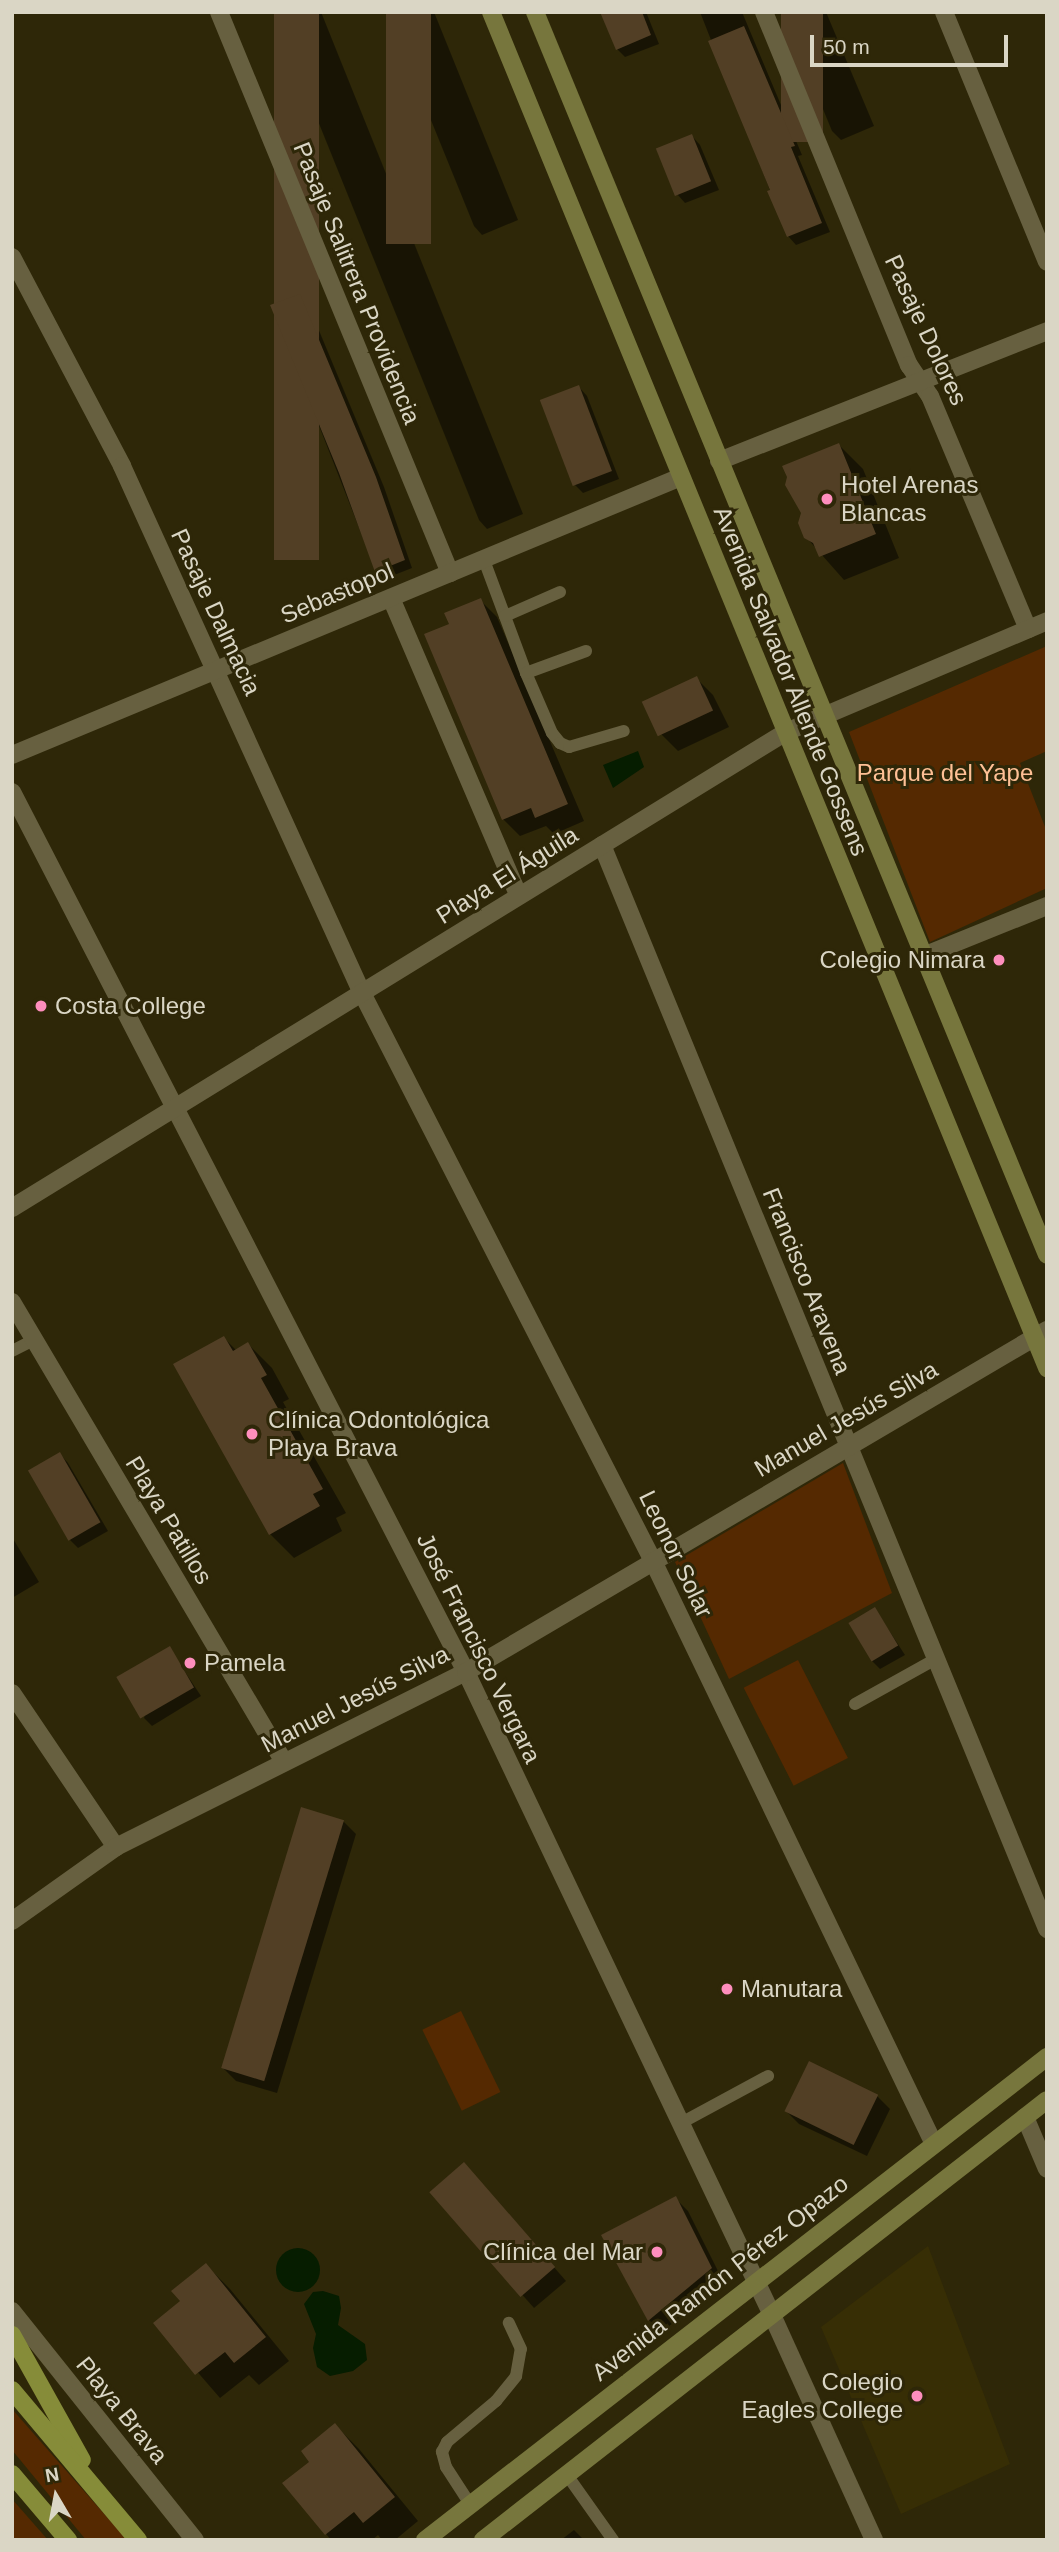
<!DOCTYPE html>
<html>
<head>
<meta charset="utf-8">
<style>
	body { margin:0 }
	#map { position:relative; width:1059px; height:2552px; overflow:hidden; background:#2e2708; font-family:Helvetica,sans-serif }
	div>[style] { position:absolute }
	.built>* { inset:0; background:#372e05 }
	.green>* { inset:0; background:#552901; transform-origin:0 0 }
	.water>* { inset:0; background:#061d00 }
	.round { border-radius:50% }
	.shadow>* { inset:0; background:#0007 }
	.building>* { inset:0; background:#523f25; transform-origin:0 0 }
	.service>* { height:12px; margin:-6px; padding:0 6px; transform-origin:6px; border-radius:6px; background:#676040 }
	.minor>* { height:18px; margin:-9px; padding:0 9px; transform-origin:9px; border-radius:9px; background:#676040 }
	.tertiary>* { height:18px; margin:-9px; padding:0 9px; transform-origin:9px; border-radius:9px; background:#676040 }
	.secondary>* { height:18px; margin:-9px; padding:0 9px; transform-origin:9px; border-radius:9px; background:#77763d }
	.primary>* { height:18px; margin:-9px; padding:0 9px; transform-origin:9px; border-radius:9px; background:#868c39 }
	.dots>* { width:19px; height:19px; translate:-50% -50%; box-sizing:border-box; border:4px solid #2e2708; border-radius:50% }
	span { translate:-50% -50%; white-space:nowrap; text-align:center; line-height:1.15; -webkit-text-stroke:6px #2e2708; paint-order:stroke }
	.street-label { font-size:24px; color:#dad6c5 }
	.poi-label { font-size:24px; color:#dad6c5 }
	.left { translate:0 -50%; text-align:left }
	.right { translate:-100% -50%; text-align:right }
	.park-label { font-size:24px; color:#ffc095 }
	.frame { position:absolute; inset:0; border:14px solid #dad6c5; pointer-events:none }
	.north { position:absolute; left:21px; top:2461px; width:70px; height:70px; -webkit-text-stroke:5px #2e2708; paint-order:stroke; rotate:350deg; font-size:19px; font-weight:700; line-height:28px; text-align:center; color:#dad6c5 }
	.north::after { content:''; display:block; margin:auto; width:24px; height:32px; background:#dad6c5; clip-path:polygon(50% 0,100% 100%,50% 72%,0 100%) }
	.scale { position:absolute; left:810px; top:35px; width:198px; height:32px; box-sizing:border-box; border:4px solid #dad6c5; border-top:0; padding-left:9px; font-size:21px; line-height:24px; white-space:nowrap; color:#dad6c5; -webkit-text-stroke:5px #2e2708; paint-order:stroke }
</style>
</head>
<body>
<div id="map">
	<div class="built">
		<div style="clip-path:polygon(928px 2246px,1010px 2464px,901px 2514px,821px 2327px)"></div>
	</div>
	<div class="green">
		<div style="clip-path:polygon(1047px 646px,1047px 751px,1020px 763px,1047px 832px,1047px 888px,930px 942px,849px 732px)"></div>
		<div style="clip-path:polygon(843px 1463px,892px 1593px,729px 1679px,675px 1562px)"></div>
		<div style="left:798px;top:1660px;width:110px;height:61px;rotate:63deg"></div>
		<div style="left:461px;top:2011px;width:90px;height:43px;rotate:64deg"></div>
		<div style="clip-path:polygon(12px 2409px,127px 2540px,86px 2540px,12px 2450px)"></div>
		<div style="clip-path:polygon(12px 2499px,48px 2540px,12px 2540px)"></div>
	</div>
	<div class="water">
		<div style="clip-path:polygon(638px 751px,644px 767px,613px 788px,603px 765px)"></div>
		<div class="round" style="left:276px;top:2248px;width:44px;height:44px"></div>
		<div style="clip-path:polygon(323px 2291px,339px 2296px,341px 2308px,338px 2325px,365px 2344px,367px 2360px,353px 2371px,330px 2376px,317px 2367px,313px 2348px,316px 2334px,304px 2304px,313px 2292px)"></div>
	</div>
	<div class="shadow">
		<div style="clip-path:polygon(274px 12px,321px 12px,523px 514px,487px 529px,479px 520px)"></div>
		<div style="clip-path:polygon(387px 12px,434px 12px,518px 220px,482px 235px,474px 226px)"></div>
		<div style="clip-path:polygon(602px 12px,646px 12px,659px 44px,625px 57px,617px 49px)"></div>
		<div style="clip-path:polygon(700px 12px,742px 12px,802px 155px,798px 156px,830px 232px,796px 245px,788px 236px)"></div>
		<div style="clip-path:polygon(783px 12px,826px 12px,874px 126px,841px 140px,832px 131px)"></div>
		<div style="clip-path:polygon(692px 136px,700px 145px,719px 190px,685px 203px,677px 194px)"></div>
		<div style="clip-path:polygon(300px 296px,308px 304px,384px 487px,412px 568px,384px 579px,376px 571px,272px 306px)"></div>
		<div style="clip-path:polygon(579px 387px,587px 396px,619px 479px,583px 493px,575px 485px)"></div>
		<div style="clip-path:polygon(839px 445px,863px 469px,899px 558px,844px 580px,806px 537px,803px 513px,788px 477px)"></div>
		<div style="clip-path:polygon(480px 600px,497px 617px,584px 821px,554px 834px,546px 826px,520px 836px,503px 819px,451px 625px)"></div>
		<div style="clip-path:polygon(696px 678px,713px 695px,729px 727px,678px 751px,661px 734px,645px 703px)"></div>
		<div style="clip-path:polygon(224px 1338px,237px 1351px,248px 1344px,272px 1368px,289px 1399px,283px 1402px,346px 1513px,336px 1518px,342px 1531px,294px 1558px,270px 1534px)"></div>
		<div style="clip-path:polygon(60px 1454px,68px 1463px,108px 1531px,78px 1548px,70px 1540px)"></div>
		<div style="clip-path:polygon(12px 1537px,39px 1582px,12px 1598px)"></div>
		<div style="clip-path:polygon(875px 1609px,905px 1655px,880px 1669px,872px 1661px)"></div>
		<div style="clip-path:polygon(169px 1648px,201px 1696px,152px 1726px,144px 1718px)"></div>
		<div style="clip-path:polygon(343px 1821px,356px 1834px,277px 2093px,236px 2081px,223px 2068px)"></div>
		<div style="clip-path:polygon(877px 2096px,890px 2109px,867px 2156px,799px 2124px,786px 2111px)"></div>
		<div style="clip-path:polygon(476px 2177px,566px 2281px,534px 2308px,431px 2192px)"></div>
		<div style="clip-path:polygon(675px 2198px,688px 2211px,723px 2281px,662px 2332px,649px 2320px)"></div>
		<div style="clip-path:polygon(206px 2265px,230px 2289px,289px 2361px,259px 2385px,249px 2375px,220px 2398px,155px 2323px,182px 2302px)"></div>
		<div style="clip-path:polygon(335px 2425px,359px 2449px,418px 2521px,395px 2540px,382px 2540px,378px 2535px,372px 2540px,331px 2540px,285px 2483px,312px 2462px)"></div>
		<div style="clip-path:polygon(574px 2530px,584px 2540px,561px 2540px)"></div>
	</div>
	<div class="building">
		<div style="left:274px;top:12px;width:45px;height:548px"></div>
		<div style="left:386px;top:12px;width:45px;height:232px"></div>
		<div style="clip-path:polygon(600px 12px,642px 12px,651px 35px,616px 50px)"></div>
		<div style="left:781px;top:12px;width:42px;height:130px"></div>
		<div style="clip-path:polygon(744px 26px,795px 146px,791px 147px,822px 223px,787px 237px,767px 191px,770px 190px,708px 41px)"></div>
		<div style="left:692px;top:134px;width:51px;height:39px;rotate:68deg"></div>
		<div style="clip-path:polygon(300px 294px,376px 477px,405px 560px,375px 572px,339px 473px,270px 305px)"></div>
		<div style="left:579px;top:385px;width:92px;height:42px;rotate:69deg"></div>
		<div style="clip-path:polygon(839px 443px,876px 534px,819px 557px,813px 543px,804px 538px,798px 523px,801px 513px,785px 485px,787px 477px,782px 466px)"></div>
		<div style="clip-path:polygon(481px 598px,568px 804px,535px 818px,531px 808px,502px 820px,424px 634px,449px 624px,444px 613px)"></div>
		<div style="left:697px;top:676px;width:38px;height:61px;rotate:65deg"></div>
		<div style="clip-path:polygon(224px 1336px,233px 1351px,248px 1342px,267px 1375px,261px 1378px,323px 1489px,313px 1494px,320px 1506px,269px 1535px,173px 1364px)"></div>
		<div style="left:60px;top:1452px;width:81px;height:37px;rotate:60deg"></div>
		<div style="left:875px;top:1607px;width:45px;height:31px;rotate:59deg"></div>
		<div style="left:170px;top:1646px;width:48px;height:62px;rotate:60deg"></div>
		<div style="left:301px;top:1807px;width:45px;height:273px;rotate:17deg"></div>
		<div style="left:809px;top:2061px;width:77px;height:56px;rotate:26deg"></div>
		<div style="left:464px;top:2162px;width:139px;height:46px;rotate:49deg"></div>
		<div style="clip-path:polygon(676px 2196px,712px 2268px,648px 2321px,601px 2235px)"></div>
		<div style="clip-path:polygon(206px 2263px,266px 2337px,234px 2363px,225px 2352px,195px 2375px,153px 2323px,180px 2301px,171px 2291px)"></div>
		<div style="clip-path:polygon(335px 2423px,395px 2497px,363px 2523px,354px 2512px,325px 2535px,282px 2483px,309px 2462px,301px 2451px)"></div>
	</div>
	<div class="service">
		<div style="left:484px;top:560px;width:121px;rotate:69.6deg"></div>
		<div style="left:526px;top:673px;width:65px;rotate:66.6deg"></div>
		<div style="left:552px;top:733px;width:13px;rotate:51deg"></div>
		<div style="left:560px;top:743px;width:10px;rotate:24deg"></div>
		<div style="left:569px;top:747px;width:57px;rotate:-16.2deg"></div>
		<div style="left:505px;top:616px;width:60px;rotate:-23.6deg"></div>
		<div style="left:526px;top:673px;width:64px;rotate:-20.1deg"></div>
		<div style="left:12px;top:1351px;width:25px;rotate:-27deg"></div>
		<div style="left:855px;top:1704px;width:93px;rotate:-29.1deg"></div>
		<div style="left:681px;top:2123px;width:99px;rotate:-28.4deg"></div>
		<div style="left:567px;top:2475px;width:80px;rotate:54.7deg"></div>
		<div style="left:470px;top:2504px;width:44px;rotate:-123deg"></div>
		<div style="left:446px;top:2467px;width:16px;rotate:-105deg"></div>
		<div style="left:442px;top:2452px;width:11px;rotate:-63deg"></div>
		<div style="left:447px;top:2442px;width:64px;rotate:-39.9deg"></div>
		<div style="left:496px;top:2401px;width:32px;rotate:-51deg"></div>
		<div style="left:516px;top:2376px;width:27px;rotate:-80deg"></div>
		<div style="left:521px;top:2349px;width:29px;rotate:-115deg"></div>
	</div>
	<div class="minor">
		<div style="left:219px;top:12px;width:607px;rotate:67.62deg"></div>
		<div style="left:764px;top:12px;width:382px;rotate:67.7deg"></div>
		<div style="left:909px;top:365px;width:37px;rotate:56deg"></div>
		<div style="left:930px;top:396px;width:253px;rotate:67.2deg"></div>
		<div style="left:944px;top:12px;width:270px;rotate:67.6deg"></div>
		<div style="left:12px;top:257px;width:236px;rotate:62.2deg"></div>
		<div style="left:122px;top:466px;width:579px;rotate:65.52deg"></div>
		<div style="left:362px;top:993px;width:638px;rotate:62.87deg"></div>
		<div style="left:653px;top:1561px;width:647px;rotate:64.27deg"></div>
		<div style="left:719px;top:461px;width:353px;rotate:-21.6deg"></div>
		<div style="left:391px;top:598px;width:324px;rotate:66.8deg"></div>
		<div style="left:12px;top:755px;width:724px;rotate:-22.57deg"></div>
		<div style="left:12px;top:792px;width:990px;rotate:62.71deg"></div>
		<div style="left:466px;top:1672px;width:712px;rotate:64.55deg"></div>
		<div style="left:772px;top:2315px;width:247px;rotate:65.6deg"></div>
		<div style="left:602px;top:845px;width:1172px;rotate:67.68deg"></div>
		<div style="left:923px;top:956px;width:134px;rotate:-22deg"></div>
		<div style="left:12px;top:1302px;width:534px;rotate:59.4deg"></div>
		<div style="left:12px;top:1693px;width:186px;rotate:56deg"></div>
		<div style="left:12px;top:1921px;width:128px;rotate:-35.4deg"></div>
		<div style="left:116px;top:1847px;width:391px;rotate:-26.6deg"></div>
		<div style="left:466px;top:1672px;width:674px;rotate:-30.48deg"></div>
		<div style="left:1025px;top:2117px;width:56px;rotate:67.1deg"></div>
	</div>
	<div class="tertiary">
		<div style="left:12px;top:1208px;width:909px;rotate:-31.59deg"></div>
		<div style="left:786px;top:732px;width:284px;rotate:-23deg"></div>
		<div style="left:12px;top:2311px;width:293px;rotate:51.4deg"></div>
	</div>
	<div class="secondary">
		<div style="left:491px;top:12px;width:1466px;rotate:67.7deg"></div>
		<div style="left:535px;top:12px;width:1344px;rotate:67.61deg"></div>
		<div style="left:425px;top:2540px;width:788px;rotate:-37.83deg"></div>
		<div style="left:483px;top:2540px;width:715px;rotate:-37.96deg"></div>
	</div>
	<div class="primary">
		<div style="left:12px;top:2335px;width:143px;rotate:60.8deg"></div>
		<div style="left:12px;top:2390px;width:196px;rotate:50deg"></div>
		<div style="left:12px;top:2474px;width:87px;rotate:49.7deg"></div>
	</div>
	<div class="dots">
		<div style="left:827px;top:499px;background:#fe8ebd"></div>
		<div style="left:999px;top:960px;background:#fe8ebd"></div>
		<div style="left:41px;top:1006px;background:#fe8ebd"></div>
		<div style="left:252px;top:1434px;background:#fe8ebd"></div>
		<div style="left:190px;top:1663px;background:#fe8ebd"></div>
		<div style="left:727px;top:1989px;background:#fe8ebd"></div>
		<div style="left:657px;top:2252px;background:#fe8ebd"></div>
		<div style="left:917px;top:2396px;background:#fe8ebd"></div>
	</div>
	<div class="street-label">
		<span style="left:357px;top:283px;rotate:68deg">Pasaje Salitrera Providencia</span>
		<span style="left:926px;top:330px;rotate:65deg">Pasaje Dolores</span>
		<span style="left:337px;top:593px;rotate:-23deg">Sebastopol</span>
		<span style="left:216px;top:612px;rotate:65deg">Pasaje Dalmacia</span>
		<span style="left:791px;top:681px;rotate:68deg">Avenida Salvador Allende Gossens</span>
		<span style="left:507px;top:875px;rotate:-32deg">Playa El Águila</span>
		<span style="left:807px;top:1281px;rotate:68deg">Francisco Aravena</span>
		<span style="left:846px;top:1419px;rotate:-30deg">Manuel Jesús Silva</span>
		<span style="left:169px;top:1520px;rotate:59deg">Playa Patillos</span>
		<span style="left:676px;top:1554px;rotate:64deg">Leonor Solar</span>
		<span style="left:479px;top:1648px;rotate:64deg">José Francisco Vergara</span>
		<span style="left:355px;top:1699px;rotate:-27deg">Manuel Jesús Silva</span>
		<span style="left:720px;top:2278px;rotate:-38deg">Avenida Ramón Pérez Opazo</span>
		<span style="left:122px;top:2410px;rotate:51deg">Playa Brava</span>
	</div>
	<div class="poi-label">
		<span class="left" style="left:841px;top:499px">Hotel Arenas<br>Blancas</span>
		<span class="right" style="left:985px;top:960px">Colegio Nimara</span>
		<span class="left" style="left:55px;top:1006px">Costa College</span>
		<span class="left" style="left:268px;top:1434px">Clínica Odontológica<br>Playa Brava</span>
		<span class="left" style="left:204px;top:1663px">Pamela</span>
		<span class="left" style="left:741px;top:1989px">Manutara</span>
		<span class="right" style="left:643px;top:2252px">Clínica del Mar</span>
		<span class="right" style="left:903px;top:2396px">Colegio<br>Eagles College</span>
	</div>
	<div class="park-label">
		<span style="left:945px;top:773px">Parque del Yape</span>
	</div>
	<div class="frame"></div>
	<div class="north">N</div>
	<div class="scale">50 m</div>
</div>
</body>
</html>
